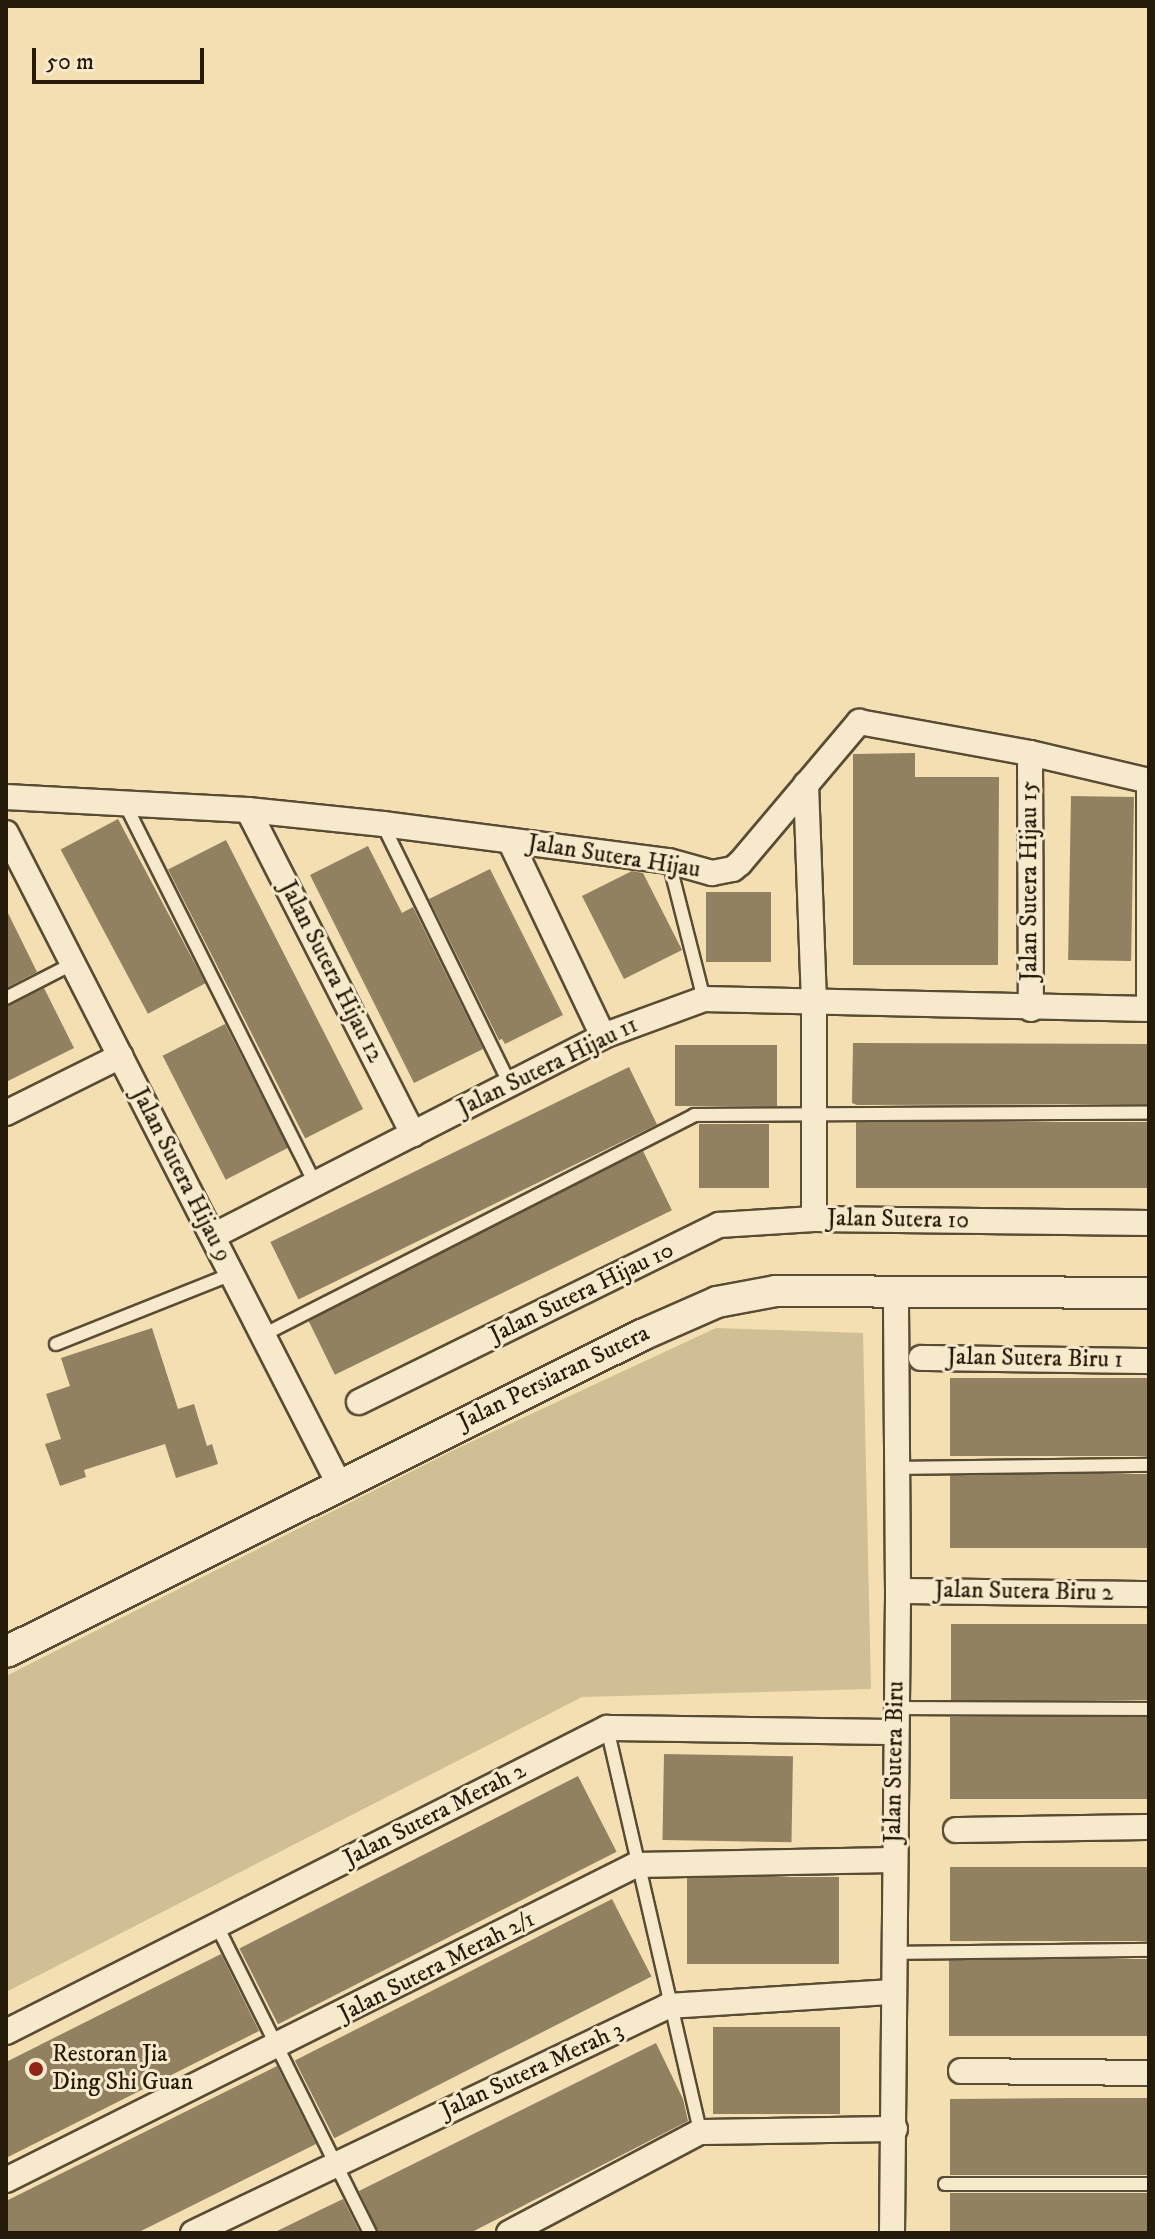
<!DOCTYPE html>
<html>
<head>
<meta charset="utf-8">
<style>
	body { margin:0 }
	#map { position:relative; width:1155px; height:2239px; overflow:hidden; background:#f3dfb1; font-family:"IM FELL DW Pica",serif }
	div>[style] { position:absolute }
	.green>* { inset:0; background:#d0be95 }
	.building>* { inset:0; background:#918161; transform-origin:0 0 }
	.roads { filter:drop-shadow(2px 0 #594c34) drop-shadow(-2px 0 #594c34) drop-shadow(0 2px #594c34) drop-shadow(0 -2px #594c34) }
	.service>* { height:12px; margin:-6px; padding:0 6px; transform-origin:6px; border-radius:6px; background:#f7eacc }
	.minor>* { height:24px; margin:-12px; padding:0 12px; transform-origin:12px; border-radius:12px; background:#f7eacc }
	.tertiary>* { height:30px; margin:-15px; padding:0 15px; transform-origin:15px; border-radius:15px; background:#f7eacc }
	.dots>* { width:22px; height:22px; translate:-50% -50%; box-sizing:border-box; border:4px solid #f7eacc; border-radius:50% }
	span { translate:-50% -50%; white-space:nowrap; text-align:center; line-height:1.15; -webkit-text-stroke:6px #f7eacc; paint-order:stroke }
	.street-label { font-size:24px; color:#261b0a }
	.poi-label { font-size:24px; color:#261b0a }
	.left { translate:0 -50%; text-align:left }
	.frame { position:absolute; inset:0; border:8px solid #261b0a; pointer-events:none }
	.scale { position:absolute; left:32px; top:48px; width:172px; height:36px; box-sizing:border-box; border:4px solid #261b0a; border-top:0; padding-left:10px; font-size:24px; line-height:28px; white-space:nowrap; color:#261b0a; -webkit-text-stroke:6px #f7eacc; paint-order:stroke }
</style>
</head>
<body>
<div id="map">
	<div class="green">
		<div style="clip-path:polygon(716px 1328px,863px 1333px,871px 1689px,582px 1697px,6px 1992px,6px 1676px,460px 1447px)"></div>
	</div>
	<div class="building">
		<div style="clip-path:polygon(915px 753px,915px 777px,999px 777px,998px 965px,853px 965px,853px 754px)"></div>
		<div style="left:1071px;top:796px;width:63px;height:164px;rotate:1deg"></div>
		<div style="left:118px;top:819px;width:186px;height:65px;rotate:62deg"></div>
		<div style="left:226px;top:840px;width:302px;height:65px;rotate:63deg"></div>
		<div style="clip-path:polygon(368px 846px,402px 913px,413px 907px,483px 1049px,414px 1083px,310px 875px)"></div>
		<div style="clip-path:polygon(490px 869px,563px 1015px,505px 1044px,502px 1039px,499px 1040px,429px 899px)"></div>
		<div style="clip-path:polygon(632px 871px,643px 873px,682px 950px,624px 979px,582px 896px)"></div>
		<div style="left:771px;top:892px;width:70px;height:65px;rotate:90deg"></div>
		<div style="clip-path:polygon(6px 909px,37px 972px,6px 988px)"></div>
		<div style="clip-path:polygon(44px 988px,74px 1048px,6px 1082px,6px 1007px)"></div>
		<div style="left:225px;top:1024px;width:139px;height:70px;rotate:63deg"></div>
		<div style="clip-path:polygon(853px 1043px,1149px 1044px,1149px 1104px,857px 1105px,852px 1103px)"></div>
		<div style="left:777px;top:1045px;width:61px;height:102px;rotate:90deg"></div>
		<div style="left:629px;top:1067px;width:64px;height:399px;rotate:64deg"></div>
		<div style="left:1149px;top:1122px;width:66px;height:293px;rotate:90deg"></div>
		<div style="left:699px;top:1124px;width:70px;height:64px"></div>
		<div style="left:643px;top:1151px;width:66px;height:375px;rotate:64deg"></div>
		<div style="clip-path:polygon(152px 1328px,178px 1409px,194px 1404px,207px 1446px,212px 1444px,218px 1464px,176px 1478px,165px 1444px,84px 1470px,86px 1477px,60px 1486px,45px 1444px,61px 1439px,46px 1394px,70px 1386px,61px 1358px)"></div>
		<div style="left:1149px;top:1378px;width:78px;height:199px;rotate:90deg"></div>
		<div style="left:1149px;top:1474px;width:74px;height:199px;rotate:90deg"></div>
		<div style="left:1149px;top:1624px;width:76px;height:198px;rotate:90deg"></div>
		<div style="left:950px;top:1717px;width:199px;height:82px"></div>
		<div style="left:664px;top:1754px;width:129px;height:86px;rotate:1deg"></div>
		<div style="left:578px;top:1776px;width:85px;height:380px;rotate:63deg"></div>
		<div style="left:1149px;top:1867px;width:74px;height:199px;rotate:90deg"></div>
		<div style="left:839px;top:1877px;width:87px;height:152px;rotate:90deg"></div>
		<div style="left:612px;top:1899px;width:87px;height:356px;rotate:63deg"></div>
		<div style="clip-path:polygon(221px 1954px,259px 2031px,6px 2158px,6px 2062px)"></div>
		<div style="left:1149px;top:1959px;width:77px;height:200px;rotate:90deg"></div>
		<div style="left:713px;top:2027px;width:127px;height:87px"></div>
		<div style="clip-path:polygon(656px 2043px,683px 2099px,688px 2121px,470px 2233px,379px 2233px,359px 2191px)"></div>
		<div style="clip-path:polygon(277px 2066px,316px 2144px,137px 2233px,6px 2233px,6px 2201px)"></div>
		<div style="clip-path:polygon(1068px 2098px,1149px 2098px,1149px 2175px,950px 2175px,950px 2099px)"></div>
		<div style="left:950px;top:2193px;width:199px;height:40px"></div>
		<div style="clip-path:polygon(343px 2199px,360px 2233px,273px 2233px,320px 2210px)"></div>
	</div>
	<div class="roads">
		<div class="service">
			<div style="left:1143px;top:780px;width:229px;rotate:90deg"></div>
			<div style="left:125px;top:804px;width:426px;rotate:63.4deg"></div>
			<div style="left:383px;top:825px;width:288px;rotate:63.9deg"></div>
			<div style="left:669px;top:862px;width:141px;rotate:75.7deg"></div>
			<div style="left:6px;top:998px;width:76px;rotate:-27.2deg"></div>
			<div style="left:263px;top:1335px;width:484px;rotate:-27deg"></div>
			<div style="left:694px;top:1115px;width:455px;rotate:-0.3deg"></div>
			<div style="left:56px;top:1344px;width:189px;rotate:-21.7deg"></div>
			<div style="left:897px;top:1468px;width:252px;rotate:-0.7deg"></div>
			<div style="left:895px;top:1708px;width:254px;rotate:0.2deg"></div>
			<div style="left:607px;top:1728px;width:415px;rotate:77deg"></div>
			<div style="left:217px;top:1926px;width:343px;rotate:63.5deg"></div>
			<div style="left:893px;top:1953px;width:256px;rotate:-0.7deg"></div>
			<div style="left:945px;top:2184px;width:204px"></div>
		</div>
		<div class="minor">
			<div style="left:1030px;top:753px;width:256px;rotate:89.8deg"></div>
			<div style="left:806px;top:784px;width:220px;rotate:87.9deg"></div>
			<div style="left:814px;top:1004px;width:215px;rotate:90deg"></div>
			<div style="left:6px;top:797px;width:242px;rotate:3.1deg"></div>
			<div style="left:248px;top:810px;width:136px;rotate:5.9deg"></div>
			<div style="left:383px;top:824px;width:288px;rotate:7.4deg"></div>
			<div style="left:669px;top:861px;width:45px;rotate:15.6deg"></div>
			<div style="left:712px;top:873px;width:21px;rotate:-11deg"></div>
			<div style="left:733px;top:869px;width:9px;rotate:-41deg"></div>
			<div style="left:740px;top:863px;width:185px;rotate:-49.8deg"></div>
			<div style="left:859px;top:722px;width:174px;rotate:10.3deg"></div>
			<div style="left:1030px;top:753px;width:122px;rotate:13.2deg"></div>
			<div style="left:248px;top:810px;width:364px;rotate:63deg"></div>
			<div style="left:6px;top:833px;width:731px;rotate:62.91deg"></div>
			<div style="left:510px;top:841px;width:216px;rotate:64.5deg"></div>
			<div style="left:6px;top:1113px;width:128px;rotate:-26.4deg"></div>
			<div style="left:213px;top:1236px;width:438px;rotate:-27.1deg"></div>
			<div style="left:603px;top:1036px;width:108px;rotate:-20.1deg"></div>
			<div style="left:704px;top:999px;width:445px;rotate:1.3deg"></div>
			<div style="left:921px;top:1358px;width:228px;rotate:0.8deg"></div>
			<div style="left:359px;top:1402px;width:401px;rotate:-26.2deg"></div>
			<div style="left:719px;top:1225px;width:95px;rotate:-3.6deg"></div>
			<div style="left:814px;top:1219px;width:335px;rotate:0.7deg"></div>
			<div style="left:898px;top:1591px;width:251px;rotate:0.7deg"></div>
			<div style="left:956px;top:1830px;width:193px;rotate:-0.9deg"></div>
			<div style="left:6px;top:2032px;width:674px;rotate:-26.83deg"></div>
			<div style="left:607px;top:1728px;width:287px;rotate:0.8deg"></div>
			<div style="left:961px;top:2071px;width:188px;rotate:0.6deg"></div>
			<div style="left:6px;top:2180px;width:704px;rotate:-26.57deg"></div>
			<div style="left:636px;top:1865px;width:257px;rotate:-1.1deg"></div>
			<div style="left:193px;top:2233px;width:526px;rotate:-25.54deg"></div>
			<div style="left:668px;top:2006px;width:225px;rotate:-3.6deg"></div>
			<div style="left:509px;top:2233px;width:216px;rotate:-27.9deg"></div>
			<div style="left:700px;top:2132px;width:195px;rotate:-0.9deg"></div>
			<div style="left:892px;top:2233px;width:642px;rotate:-89.46deg"></div>
			<div style="left:898px;top:1591px;width:301px;rotate:-90.4deg"></div>
		</div>
		<div class="tertiary">
			<div style="left:6px;top:1652px;width:711px;rotate:-26.49deg"></div>
			<div style="left:642px;top:1335px;width:82px;rotate:-23.7deg"></div>
			<div style="left:717px;top:1302px;width:60px;rotate:-10.6deg"></div>
			<div style="left:776px;top:1291px;width:373px;rotate:0.3deg"></div>
		</div>
	</div>
	<div class="dots">
		<div style="left:36px;top:2069px;background:#8f2418"></div>
	</div>
	<div class="street-label">
		<span style="left:614px;top:857px;rotate:9deg">Jalan Sutera Hijau</span>
		<span style="left:1030px;top:881px;rotate:-90deg">Jalan Sutera Hijau 15</span>
		<span style="left:331px;top:972px;rotate:63deg">Jalan Sutera Hijau 12</span>
		<span style="left:548px;top:1067px;rotate:-26deg">Jalan Sutera Hijau 11</span>
		<span style="left:181px;top:1175px;rotate:63deg">Jalan Sutera Hijau 9</span>
		<span style="left:898px;top:1220px;rotate:1deg">Jalan Sutera 10</span>
		<span style="left:582px;top:1293px;rotate:-26deg">Jalan Sutera Hijau 10</span>
		<span style="left:1035px;top:1359px;rotate:1deg">Jalan Sutera Biru 1</span>
		<span style="left:554px;top:1378px;rotate:-26deg">Jalan Persiaran Sutera</span>
		<span style="left:1024px;top:1592px;rotate:1deg">Jalan Sutera Biru 2</span>
		<span style="left:895px;top:1762px;rotate:-89deg">Jalan Sutera Biru</span>
		<span style="left:435px;top:1815px;rotate:-27deg">Jalan Sutera Merah 2</span>
		<span style="left:437px;top:1967px;rotate:-27deg">Jalan Sutera Merah 2/1</span>
		<span style="left:532px;top:2071px;rotate:-25deg">Jalan Sutera Merah 3</span>
	</div>
	<div class="poi-label">
		<span class="left" style="left:52px;top:2069px">Restoran Jia<br>Ding Shi Guan</span>
	</div>
	<div class="frame"></div>
	<div class="scale">50 m</div>
</div>
</body>
</html>
